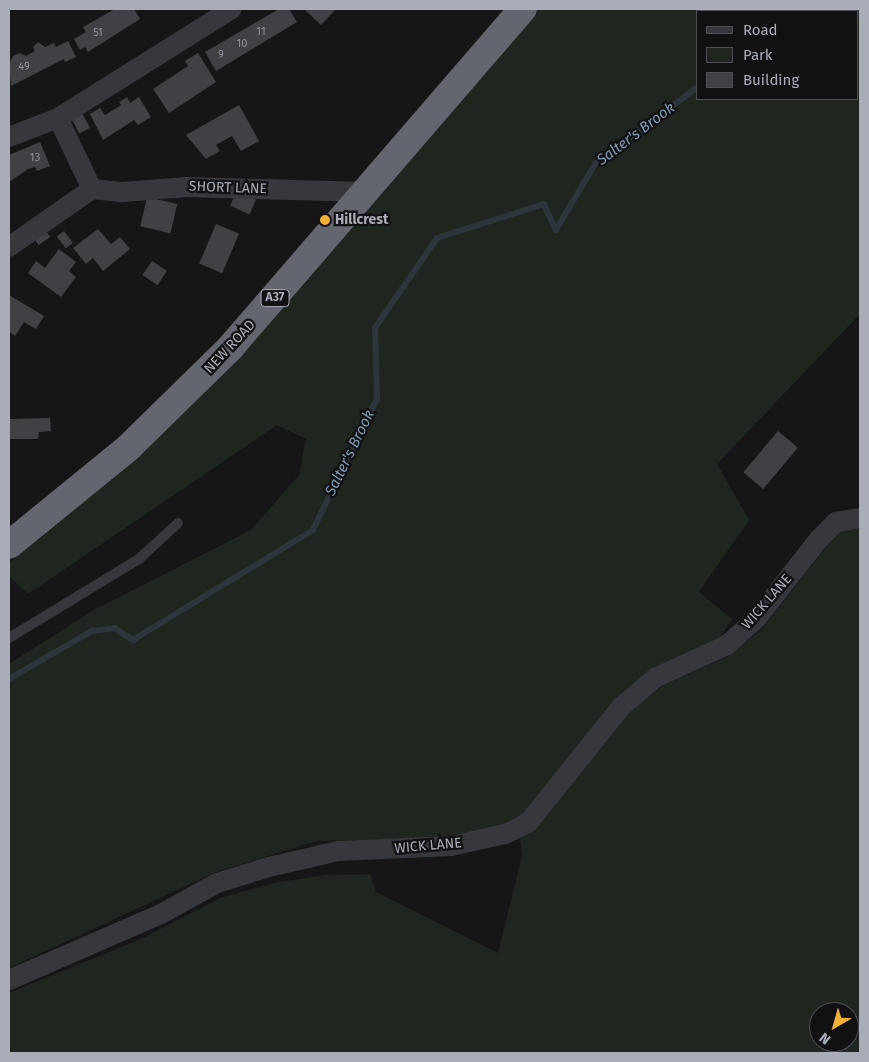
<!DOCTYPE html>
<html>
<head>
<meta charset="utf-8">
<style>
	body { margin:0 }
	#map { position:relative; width:869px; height:1062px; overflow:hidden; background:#161618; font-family:"Fira Sans",sans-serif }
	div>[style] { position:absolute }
	.green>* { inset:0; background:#1e261f }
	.stream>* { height:5.5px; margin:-2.75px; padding:0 2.75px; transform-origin:2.75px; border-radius:2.75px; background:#2c353c }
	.building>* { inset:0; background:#404145; transform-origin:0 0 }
	.lane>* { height:10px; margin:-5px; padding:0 5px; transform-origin:5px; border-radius:5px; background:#37383d }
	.street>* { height:20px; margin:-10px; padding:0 10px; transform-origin:10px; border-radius:10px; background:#37383d }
	.highway>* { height:28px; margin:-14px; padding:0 14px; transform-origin:14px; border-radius:14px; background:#63666e }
	.dots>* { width:14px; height:14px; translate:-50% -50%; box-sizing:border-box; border:2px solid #111113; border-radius:50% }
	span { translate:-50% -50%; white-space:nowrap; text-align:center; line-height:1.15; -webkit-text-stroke:4.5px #111113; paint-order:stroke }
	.number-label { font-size:11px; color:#8e929b }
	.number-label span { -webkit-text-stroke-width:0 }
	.shield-label span { padding:1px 4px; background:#111113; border:1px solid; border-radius:4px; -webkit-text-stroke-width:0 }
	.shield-label { font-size:12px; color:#a8adb8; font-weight:700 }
	.street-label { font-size:14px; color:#a8adb8 }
	.poi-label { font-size:14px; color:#a8adb8; font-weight:700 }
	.left { translate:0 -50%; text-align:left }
	.water-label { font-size:15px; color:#7f9bb3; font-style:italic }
	.frame { position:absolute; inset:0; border:10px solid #a8adb8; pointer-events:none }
	.legend { position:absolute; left:696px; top:10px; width:162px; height:90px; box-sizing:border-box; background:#111113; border:1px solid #4d4f55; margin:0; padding:6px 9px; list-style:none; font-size:15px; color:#a8adb8 }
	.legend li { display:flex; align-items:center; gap:10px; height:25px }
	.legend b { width:25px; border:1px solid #4d4f55 }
	.north { position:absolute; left:809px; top:1002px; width:50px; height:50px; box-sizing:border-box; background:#111113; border:1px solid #4d4f55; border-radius:50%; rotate:218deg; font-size:14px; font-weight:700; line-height:20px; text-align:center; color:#a8adb8 }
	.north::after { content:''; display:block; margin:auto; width:18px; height:22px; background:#f2b134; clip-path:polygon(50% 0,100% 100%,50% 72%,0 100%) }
</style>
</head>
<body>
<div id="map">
	<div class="green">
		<div style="clip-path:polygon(evenodd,535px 9px,860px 9px,860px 314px,717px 464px,749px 520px,699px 592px,732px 619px,717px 642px,609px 706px,522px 815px,495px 827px,436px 838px,317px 841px,216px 872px,9px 968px,9px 664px,92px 611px,251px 530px,299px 475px,306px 439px,277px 425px,28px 594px,9px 576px,9px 563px,169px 424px,251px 346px,380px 187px,535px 9px,698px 11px,858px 11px,858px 99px,698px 99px,698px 11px)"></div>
		<div style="clip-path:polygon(evenodd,860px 528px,860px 1053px,9px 1053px,9px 993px,143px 938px,220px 898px,273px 883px,325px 875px,370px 874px,376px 892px,498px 953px,522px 856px,520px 838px,622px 715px,664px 685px,729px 656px,762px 629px,840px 529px,860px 528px,819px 1012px,849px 1012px,849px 1042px,819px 1042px,819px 1012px)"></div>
	</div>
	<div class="stream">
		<div style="left:858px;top:14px;width:2px;rotate:-27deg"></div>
		<div style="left:9px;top:679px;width:96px;rotate:-30deg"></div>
		<div style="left:92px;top:631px;width:23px;rotate:-7deg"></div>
		<div style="left:115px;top:628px;width:22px;rotate:34deg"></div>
		<div style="left:133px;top:640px;width:211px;rotate:-31.4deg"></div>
		<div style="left:313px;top:530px;width:146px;rotate:-64deg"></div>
		<div style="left:377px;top:399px;width:71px;rotate:-91.6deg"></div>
		<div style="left:375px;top:328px;width:109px;rotate:-55.4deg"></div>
		<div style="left:437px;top:238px;width:112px;rotate:-17.6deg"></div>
		<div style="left:544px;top:204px;width:29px;rotate:65deg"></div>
		<div style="left:556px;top:230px;width:77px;rotate:-59.4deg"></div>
		<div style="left:595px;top:164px;width:129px;rotate:-36.8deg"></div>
	</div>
	<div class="building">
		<div style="clip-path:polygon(115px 9px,134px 9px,140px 19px,88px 52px,85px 47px,80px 50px,74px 39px,86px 32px,83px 27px)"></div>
		<div style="clip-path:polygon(279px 9px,289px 9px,297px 22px,216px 71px,205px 52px)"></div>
		<div style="clip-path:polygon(304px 9px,334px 9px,335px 10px,321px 25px)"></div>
		<div style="clip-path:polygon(68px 41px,76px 57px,65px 62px,64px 59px,11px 86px,9px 64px,13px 56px,20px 53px,26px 56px,35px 51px,33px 47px,38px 42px,45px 47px,54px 43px,56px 47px)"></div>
		<div style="clip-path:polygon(198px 53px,216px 82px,169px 113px,153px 89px,188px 66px,185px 61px)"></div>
		<div style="clip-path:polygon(127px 97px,130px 103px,139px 97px,151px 117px,138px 125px,134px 120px,103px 140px,90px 114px,100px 108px,105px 115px,121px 105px,119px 102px)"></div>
		<div style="clip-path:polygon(239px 105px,259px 141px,241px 151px,232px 136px,216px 145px,220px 151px,206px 159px,186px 135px)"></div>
		<div style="left:81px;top:111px;width:19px;height:12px;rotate:62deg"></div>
		<div style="clip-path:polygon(40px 142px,50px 166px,37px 171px,35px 167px,28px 169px,9px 182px,9px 155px)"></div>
		<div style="left:237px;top:191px;width:21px;height:16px;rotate:25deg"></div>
		<div style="left:147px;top:197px;width:31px;height:30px;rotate:13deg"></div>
		<div style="left:216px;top:224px;width:25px;height:43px;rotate:23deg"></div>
		<div style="left:44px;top:228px;width:11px;height:14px;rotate:56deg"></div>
		<div style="clip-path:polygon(98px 229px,111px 244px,120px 237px,130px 249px,103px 271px,93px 258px,86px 264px,73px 248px)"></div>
		<div style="left:64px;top:231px;width:15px;height:9px;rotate:53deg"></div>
		<div style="clip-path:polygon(59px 249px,76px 262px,69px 271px,76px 277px,61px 297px,28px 273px,36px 261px,45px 268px)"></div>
		<div style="left:152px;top:261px;width:18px;height:17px;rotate:34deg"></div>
		<div style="clip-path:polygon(9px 295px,44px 316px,36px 329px,24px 322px,15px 336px,9px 332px)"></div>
		<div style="clip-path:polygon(50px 418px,51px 431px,39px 432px,38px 439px,9px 439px,9px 419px)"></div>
		<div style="left:778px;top:431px;width:26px;height:54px;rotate:40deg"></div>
	</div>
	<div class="lane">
		<div style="left:9px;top:638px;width:152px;rotate:-31.3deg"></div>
		<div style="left:139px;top:559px;width:53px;rotate:-42.7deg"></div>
	</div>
	<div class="street">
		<div style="left:58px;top:118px;width:205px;rotate:-32.1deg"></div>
		<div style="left:9px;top:137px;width:53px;rotate:-21.2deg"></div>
		<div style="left:58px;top:118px;width:79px;rotate:64.4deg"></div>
		<div style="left:92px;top:189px;width:101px;rotate:145.1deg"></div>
		<div style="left:92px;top:189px;width:31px;rotate:6deg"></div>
		<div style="left:123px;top:192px;width:64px;rotate:-4.5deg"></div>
		<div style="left:187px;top:187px;width:178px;rotate:1.6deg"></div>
		<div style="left:9px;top:980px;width:166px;rotate:-23.5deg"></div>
		<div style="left:161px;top:914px;width:64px;rotate:-29deg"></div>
		<div style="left:217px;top:883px;width:54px;rotate:-17.1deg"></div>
		<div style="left:269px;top:867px;width:71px;rotate:-13.1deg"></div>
		<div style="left:338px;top:851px;width:113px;rotate:-2.5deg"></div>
		<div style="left:451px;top:846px;width:55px;rotate:-12.5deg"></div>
		<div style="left:505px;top:834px;width:25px;rotate:-26deg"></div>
		<div style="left:528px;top:823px;width:149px;rotate:-51.3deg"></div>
		<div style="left:621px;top:707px;width:45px;rotate:-40.5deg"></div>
		<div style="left:655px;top:678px;width:79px;rotate:-24.6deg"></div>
		<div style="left:727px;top:645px;width:40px;rotate:-42deg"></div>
		<div style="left:757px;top:618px;width:100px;rotate:-51.9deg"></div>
		<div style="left:819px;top:539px;width:24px;rotate:-45deg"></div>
		<div style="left:836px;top:522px;width:24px;rotate:-9deg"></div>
	</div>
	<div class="highway">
		<div style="left:9px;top:545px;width:155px;rotate:-39.2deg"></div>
		<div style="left:129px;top:447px;width:141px;rotate:-44.4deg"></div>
		<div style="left:230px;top:348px;width:448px;rotate:-49.2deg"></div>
	</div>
	<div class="dots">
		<div style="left:325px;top:220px;background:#f2b134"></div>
	</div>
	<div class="number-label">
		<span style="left:261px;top:32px">11</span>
		<span style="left:98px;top:33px">51</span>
		<span style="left:242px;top:44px">10</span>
		<span style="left:221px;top:55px">9</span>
		<span style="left:24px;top:67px">49</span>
		<span style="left:35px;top:158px">13</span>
	</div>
	<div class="shield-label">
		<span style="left:275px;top:298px">A37</span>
	</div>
	<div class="street-label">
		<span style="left:228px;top:188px;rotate:2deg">SHORT LANE</span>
		<span style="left:230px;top:347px;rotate:-47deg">NEW ROAD</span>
		<span style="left:767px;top:602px;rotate:-49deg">WICK LANE</span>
		<span style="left:428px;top:846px;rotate:-5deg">WICK LANE</span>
	</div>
	<div class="poi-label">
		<span class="left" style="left:335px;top:220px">Hillcrest</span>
	</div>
	<div class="water-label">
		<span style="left:636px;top:134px;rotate:-37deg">Salter's Brook</span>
		<span style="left:350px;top:453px;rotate:-64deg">Salter's Brook</span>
	</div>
	<div class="frame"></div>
	<ul class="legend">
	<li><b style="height:6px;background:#37383d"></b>Road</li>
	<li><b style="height:14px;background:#1e261f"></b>Park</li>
	<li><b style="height:14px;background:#404145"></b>Building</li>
	</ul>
	<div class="north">N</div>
</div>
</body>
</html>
